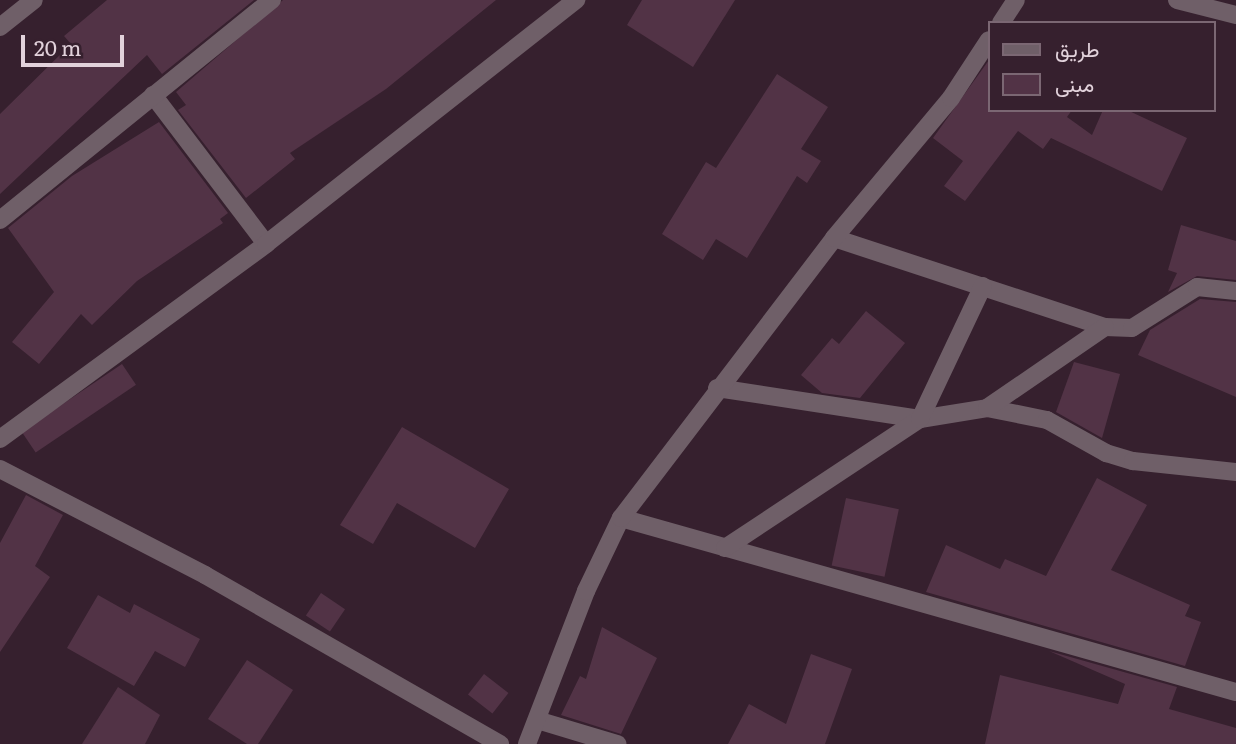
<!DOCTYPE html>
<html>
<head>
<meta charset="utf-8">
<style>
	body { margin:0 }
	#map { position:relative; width:1236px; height:744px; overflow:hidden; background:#36202e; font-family:Literata,Vazirmatn,serif }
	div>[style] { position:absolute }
	.building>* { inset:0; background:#523346; transform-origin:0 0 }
	.minor>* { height:18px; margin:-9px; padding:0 9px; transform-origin:9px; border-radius:9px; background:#6f5f68 }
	span { translate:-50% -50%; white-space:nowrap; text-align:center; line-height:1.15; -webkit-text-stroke:5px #36202e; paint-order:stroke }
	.legend { position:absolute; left:988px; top:21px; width:228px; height:91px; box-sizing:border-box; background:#36202e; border:2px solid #7b6773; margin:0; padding:9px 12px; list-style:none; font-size:21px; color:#e2d2db }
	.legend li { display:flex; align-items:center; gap:14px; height:35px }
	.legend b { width:35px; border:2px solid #7b6773 }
	.scale { position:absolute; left:21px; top:35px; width:103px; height:32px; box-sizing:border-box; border:4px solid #e2d2db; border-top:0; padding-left:9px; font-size:21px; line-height:24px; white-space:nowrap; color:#e2d2db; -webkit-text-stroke:5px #36202e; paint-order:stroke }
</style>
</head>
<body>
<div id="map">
	<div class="building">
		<div style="clip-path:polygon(107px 0,254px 0,162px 74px,147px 55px,0 194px,0 114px,71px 44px,64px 36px)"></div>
		<div style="clip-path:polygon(283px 0,496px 0,386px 89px,290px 153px,295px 159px,246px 198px,178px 110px,186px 105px,176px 92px)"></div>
		<div style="clip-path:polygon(642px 0,735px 0,693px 67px,627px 25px)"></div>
		<div style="clip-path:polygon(989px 60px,989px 110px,1072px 110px,1067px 117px,1092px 135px,1103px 110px,1127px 110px,1187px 138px,1162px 191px,1051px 138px,1043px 149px,1018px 131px,965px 201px,944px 186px,963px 161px,933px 138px)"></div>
		<div style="clip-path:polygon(777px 74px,828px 107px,801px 149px,821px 161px,807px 183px,797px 176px,747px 258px,716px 239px,703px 260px,662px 234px,706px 162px,716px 168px)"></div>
		<div style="clip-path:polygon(159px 122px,228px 213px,220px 219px,223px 223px,137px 281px,92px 325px,81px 314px,39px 364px,12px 342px,54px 292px,8px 228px,72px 176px)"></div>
		<div style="clip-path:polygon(1181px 225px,1236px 241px,1236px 280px,1197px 276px,1168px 292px,1177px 273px,1168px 270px)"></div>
		<div style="clip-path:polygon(1200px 299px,1236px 302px,1236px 397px,1138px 355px,1150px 330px)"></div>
		<div style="clip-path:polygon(866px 311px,905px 343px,860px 398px,822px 393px,801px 375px,832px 338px,839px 344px)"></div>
		<div style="clip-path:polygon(1074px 362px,1120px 374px,1102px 438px,1056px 412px)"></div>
		<div style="left:122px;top:364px;width:25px;height:121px;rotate:56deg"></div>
		<div style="clip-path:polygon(402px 427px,509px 489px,475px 548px,397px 503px,373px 544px,340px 525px)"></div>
		<div style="clip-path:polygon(1097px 478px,1147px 505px,1111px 570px,1190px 605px,1185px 616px,1201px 622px,1185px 666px,926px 592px,946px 545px,1000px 569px,1005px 559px,1046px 576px)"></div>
		<div style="clip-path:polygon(26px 495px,63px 515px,35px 566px,50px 577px,0 652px,0 543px)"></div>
		<div style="left:846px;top:498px;width:54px;height:69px;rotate:12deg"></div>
		<div style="left:321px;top:593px;width:29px;height:27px;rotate:34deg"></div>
		<div style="clip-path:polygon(98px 595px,130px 613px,134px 604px,200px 639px,185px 667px,155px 651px,134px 686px,67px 648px)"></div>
		<div style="clip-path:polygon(602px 627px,657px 658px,621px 734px,561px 715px,580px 676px,586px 679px)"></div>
		<div style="clip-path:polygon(1049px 651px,1177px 687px,1169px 709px,1236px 728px,1236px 744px,985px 744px,1000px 675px,1118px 704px,1125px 684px)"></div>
		<div style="clip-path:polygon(811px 654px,852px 669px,825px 744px,728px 744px,749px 704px,786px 724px)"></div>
		<div style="clip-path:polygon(247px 660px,293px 690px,258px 744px,247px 744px,208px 719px)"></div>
		<div style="left:484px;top:674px;width:31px;height:26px;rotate:38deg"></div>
		<div style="clip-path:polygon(118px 687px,160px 715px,145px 744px,82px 744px)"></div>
	</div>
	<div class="minor">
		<div style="left:1177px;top:0;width:61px;rotate:14.3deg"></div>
		<div style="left:1001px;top:23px;width:27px;rotate:-57deg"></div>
		<div style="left:0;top:27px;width:43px;rotate:-38.5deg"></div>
		<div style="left:153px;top:95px;width:187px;rotate:52.8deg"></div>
		<div style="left:0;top:220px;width:350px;rotate:-39deg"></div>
		<div style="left:834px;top:238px;width:285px;rotate:18.2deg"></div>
		<div style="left:1105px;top:327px;width:27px;rotate:2deg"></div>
		<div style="left:1132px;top:328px;width:77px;rotate:-32.2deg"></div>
		<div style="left:1197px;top:287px;width:39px;rotate:6deg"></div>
		<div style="left:717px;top:388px;width:205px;rotate:8.7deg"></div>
		<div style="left:920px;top:419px;width:68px;rotate:-9.3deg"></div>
		<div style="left:987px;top:408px;width:61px;rotate:11.3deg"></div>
		<div style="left:1047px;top:420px;width:68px;rotate:29.2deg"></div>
		<div style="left:1106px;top:453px;width:28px;rotate:17deg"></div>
		<div style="left:1133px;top:461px;width:104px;rotate:6.1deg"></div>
		<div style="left:987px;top:408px;width:143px;rotate:-34.5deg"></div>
		<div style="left:0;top:439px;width:330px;rotate:-36.2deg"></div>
		<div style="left:266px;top:244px;width:395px;rotate:-38.2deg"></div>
		<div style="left:0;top:469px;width:231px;rotate:27.3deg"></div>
		<div style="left:205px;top:575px;width:340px;rotate:29.8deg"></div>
		<div style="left:621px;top:518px;width:639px;rotate:15.8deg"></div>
		<div style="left:725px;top:548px;width:234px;rotate:-33.5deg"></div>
		<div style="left:920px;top:419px;width:147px;rotate:-64.7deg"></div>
		<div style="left:537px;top:720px;width:84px;rotate:16.7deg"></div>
		<div style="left:527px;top:744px;width:164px;rotate:-68.9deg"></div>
		<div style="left:586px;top:591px;width:81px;rotate:-64.4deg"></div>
		<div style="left:621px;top:518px;width:352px;rotate:-52.7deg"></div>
		<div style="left:834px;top:238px;width:182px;rotate:-50.1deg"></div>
		<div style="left:951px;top:98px;width:69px;rotate:-56.8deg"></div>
	</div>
	<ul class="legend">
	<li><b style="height:9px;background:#6f5f68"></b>طريق</li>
	<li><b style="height:19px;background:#523346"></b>مبنى</li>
	</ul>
	<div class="scale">20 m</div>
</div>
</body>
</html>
